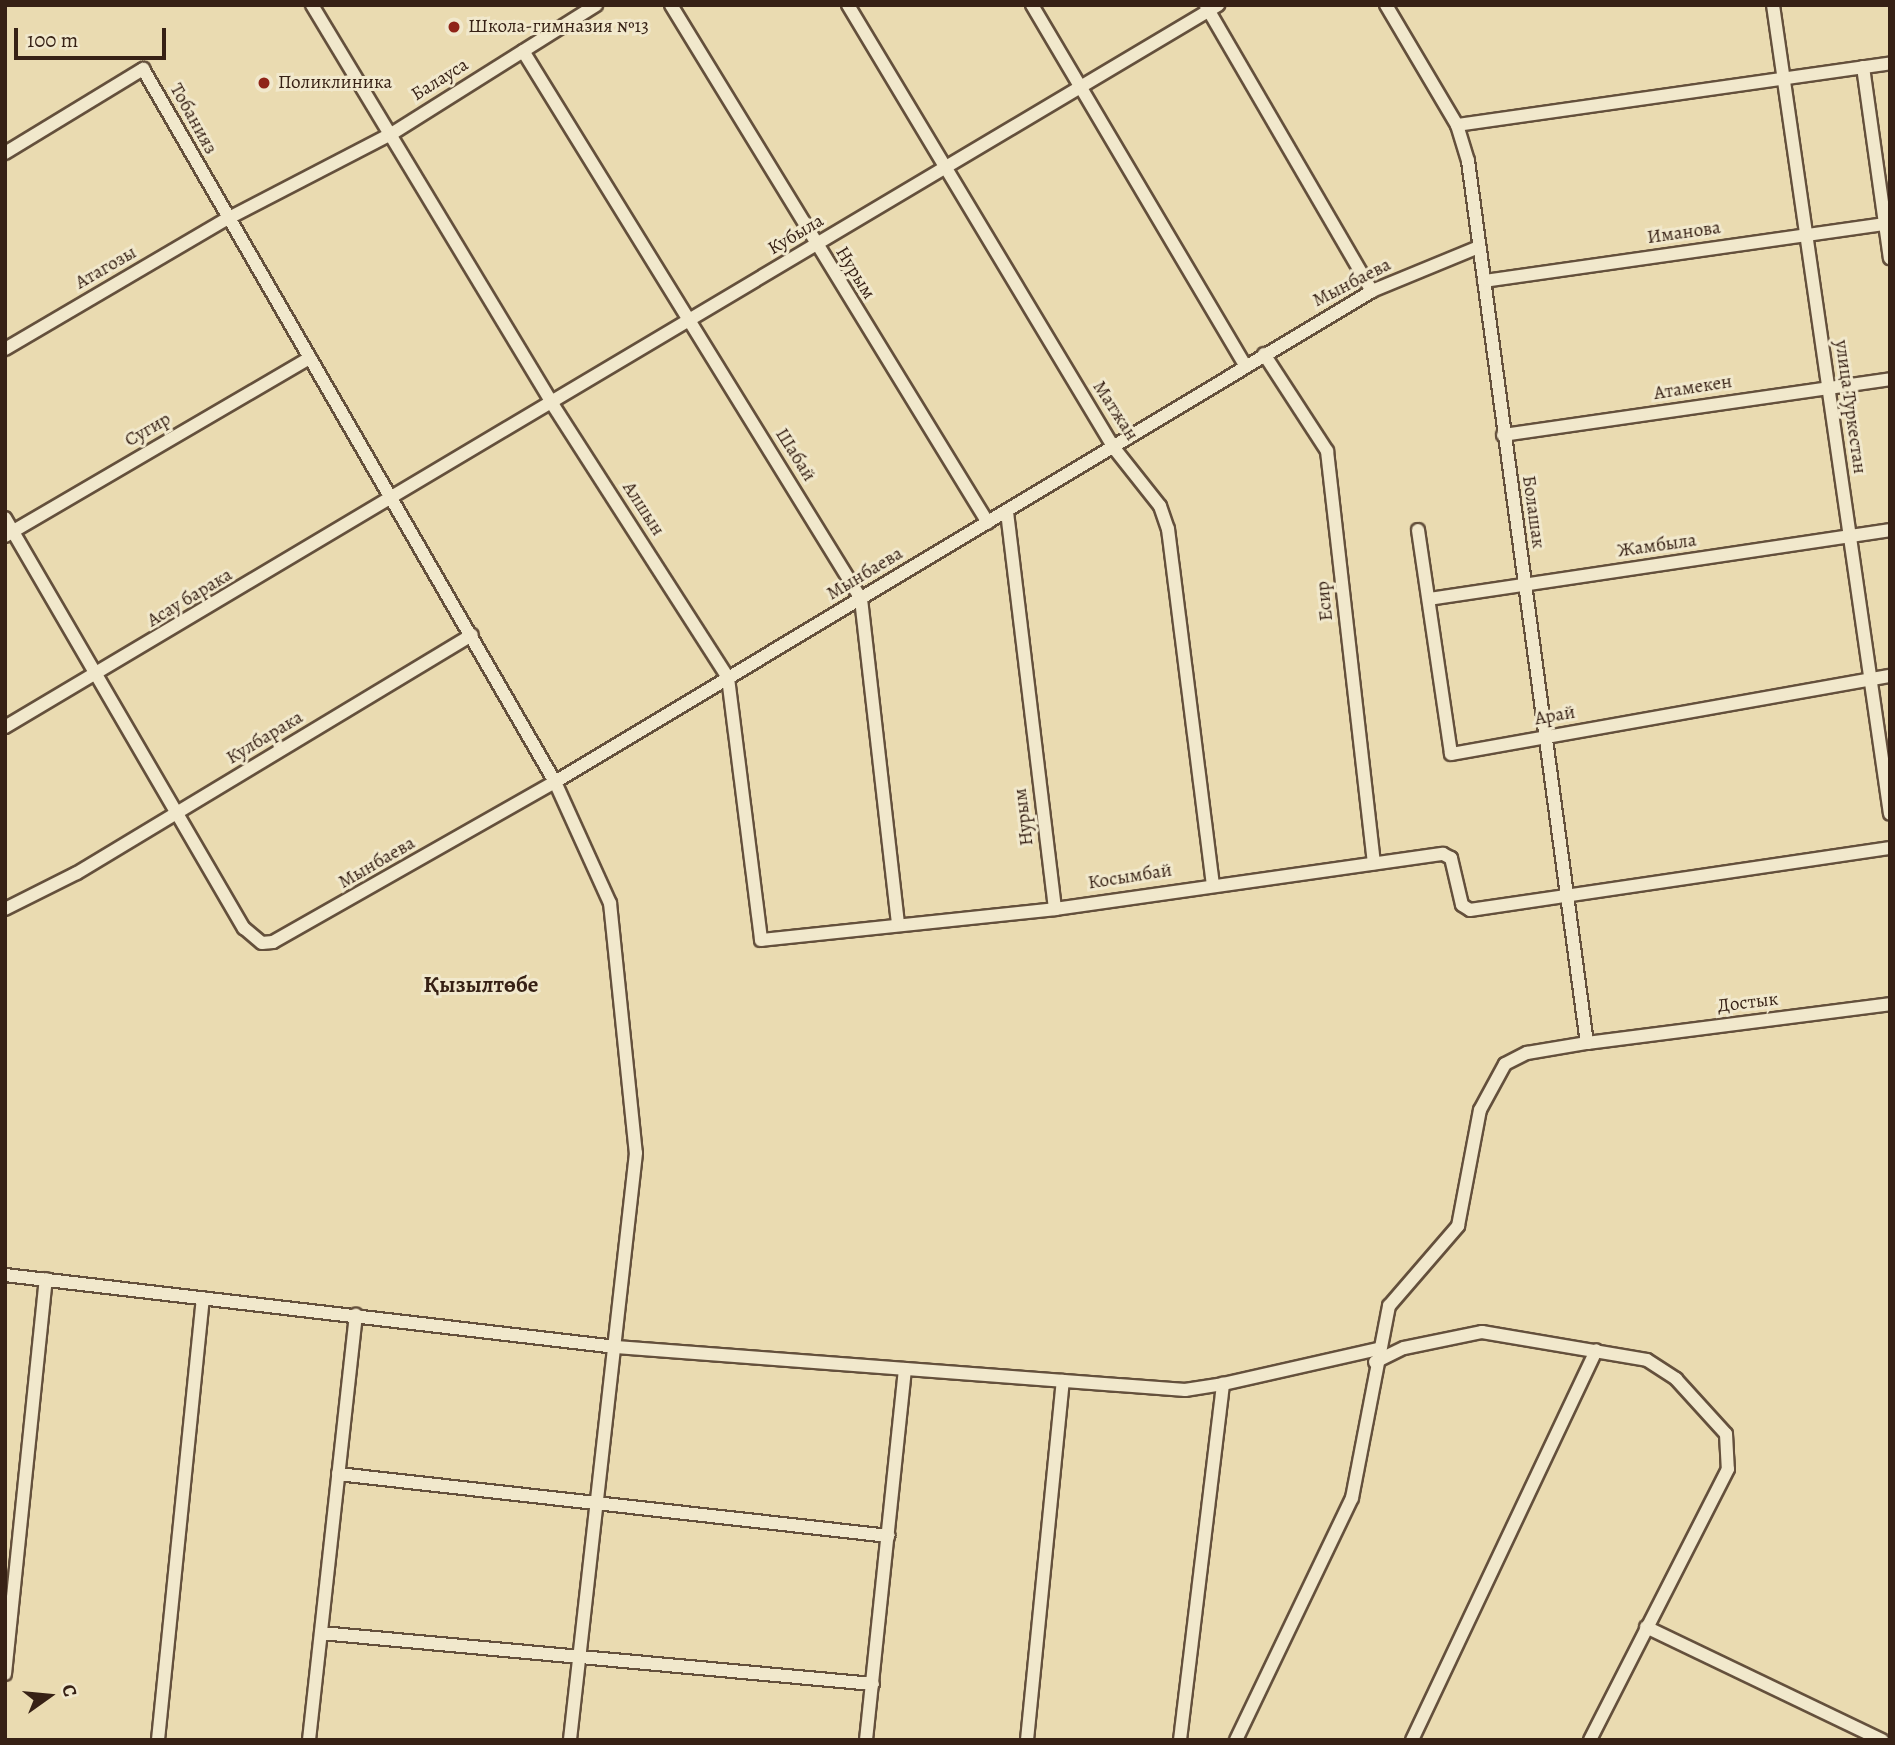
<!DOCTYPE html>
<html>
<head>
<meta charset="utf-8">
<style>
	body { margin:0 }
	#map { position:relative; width:1895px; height:1745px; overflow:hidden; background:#eadbb1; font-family:Alegreya,serif }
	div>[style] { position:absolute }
	.roads { filter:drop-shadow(2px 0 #64503c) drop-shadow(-2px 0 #64503c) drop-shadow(0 2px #64503c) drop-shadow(0 -2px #64503c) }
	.minor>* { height:12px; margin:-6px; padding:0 6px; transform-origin:6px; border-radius:6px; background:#f1e8cc }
	.dots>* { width:19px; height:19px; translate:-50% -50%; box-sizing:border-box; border:4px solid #f1e8cc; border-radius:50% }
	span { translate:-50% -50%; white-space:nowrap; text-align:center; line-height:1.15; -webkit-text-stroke:6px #f1e8cc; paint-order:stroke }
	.poi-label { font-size:19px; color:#372115 }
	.left { translate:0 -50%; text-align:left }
	.street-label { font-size:19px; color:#372115 }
	.quarter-label { font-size:23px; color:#372115; font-weight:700 }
	.frame { position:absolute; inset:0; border:7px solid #372115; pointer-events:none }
	.north { position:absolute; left:14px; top:1661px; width:70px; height:70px; -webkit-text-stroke:5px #f1e8cc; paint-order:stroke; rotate:75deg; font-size:19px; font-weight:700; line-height:28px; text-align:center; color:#372115 }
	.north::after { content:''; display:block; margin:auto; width:24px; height:32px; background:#372115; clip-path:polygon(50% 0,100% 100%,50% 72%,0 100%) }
	.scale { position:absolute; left:14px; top:28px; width:152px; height:32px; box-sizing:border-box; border:4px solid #372115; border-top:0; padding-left:9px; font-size:21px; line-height:24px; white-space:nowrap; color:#372115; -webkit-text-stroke:5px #f1e8cc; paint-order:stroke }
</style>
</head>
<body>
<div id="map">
	<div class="roads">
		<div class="minor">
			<div style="left:312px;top:5px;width:467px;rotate:58.9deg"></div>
			<div style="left:553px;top:405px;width:324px;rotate:57.3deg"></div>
			<div style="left:728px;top:678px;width:264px;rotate:82.8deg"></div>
			<div style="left:761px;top:940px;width:296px;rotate:-6deg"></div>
			<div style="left:1055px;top:909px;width:392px;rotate:-8.1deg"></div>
			<div style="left:1443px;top:854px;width:9px;rotate:27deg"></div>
			<div style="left:1451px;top:858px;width:48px;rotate:76.8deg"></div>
			<div style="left:1462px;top:905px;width:9px;rotate:32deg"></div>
			<div style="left:1470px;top:910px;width:425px;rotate:-8.4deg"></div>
			<div style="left:671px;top:5px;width:607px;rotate:58.53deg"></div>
			<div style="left:848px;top:5px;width:517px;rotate:59.02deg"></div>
			<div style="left:1114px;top:448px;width:74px;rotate:51.6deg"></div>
			<div style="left:1160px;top:506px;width:24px;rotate:71deg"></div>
			<div style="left:1168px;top:529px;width:358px;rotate:82.8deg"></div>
			<div style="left:1032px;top:5px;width:418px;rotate:59.4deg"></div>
			<div style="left:1386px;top:5px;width:139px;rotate:59.4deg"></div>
			<div style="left:1457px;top:125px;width:38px;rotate:73deg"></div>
			<div style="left:1468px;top:161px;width:890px;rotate:82.32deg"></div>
			<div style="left:1773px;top:5px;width:817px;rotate:81.77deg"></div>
			<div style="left:1206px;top:6px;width:330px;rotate:59.8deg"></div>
			<div style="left:523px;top:51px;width:644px;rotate:58.33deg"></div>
			<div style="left:861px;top:599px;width:328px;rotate:83.5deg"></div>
			<div style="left:1863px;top:67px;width:193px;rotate:82deg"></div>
			<div style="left:1457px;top:125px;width:437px;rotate:-8.1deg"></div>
			<div style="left:5px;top:153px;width:162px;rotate:-31.3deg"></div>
			<div style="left:143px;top:69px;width:823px;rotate:59.98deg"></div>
			<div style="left:555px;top:782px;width:133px;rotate:65.6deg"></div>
			<div style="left:610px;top:903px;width:251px;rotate:84.1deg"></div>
			<div style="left:636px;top:1153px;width:591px;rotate:96.42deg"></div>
			<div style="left:1484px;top:281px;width:410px;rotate:-8.1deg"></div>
			<div style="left:5px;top:349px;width:257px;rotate:-30.4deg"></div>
			<div style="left:227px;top:219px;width:187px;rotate:-27.4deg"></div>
			<div style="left:393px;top:133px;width:240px;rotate:-32.2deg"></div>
			<div style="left:1264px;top:354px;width:116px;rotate:57deg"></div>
			<div style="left:1327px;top:451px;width:415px;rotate:83.5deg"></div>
			<div style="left:1503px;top:435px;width:391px;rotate:-8.2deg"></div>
			<div style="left:1007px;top:512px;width:400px;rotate:83.1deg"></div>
			<div style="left:5px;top:518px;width:475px;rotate:59.8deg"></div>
			<div style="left:244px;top:928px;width:23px;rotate:40deg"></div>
			<div style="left:262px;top:943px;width:11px;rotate:-5deg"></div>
			<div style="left:273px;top:942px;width:324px;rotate:-29.6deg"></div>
			<div style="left:555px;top:782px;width:953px;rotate:-31deg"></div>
			<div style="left:1372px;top:291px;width:116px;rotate:-22.4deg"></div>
			<div style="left:1418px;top:530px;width:226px;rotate:81.6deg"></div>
			<div style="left:1451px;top:754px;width:446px;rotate:-10.1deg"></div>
			<div style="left:5px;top:536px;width:353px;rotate:-30.3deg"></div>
			<div style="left:1429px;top:599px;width:466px;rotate:-8.5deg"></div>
			<div style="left:5px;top:727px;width:1412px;rotate:-30.76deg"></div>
			<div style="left:5px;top:909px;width:80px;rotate:-26.6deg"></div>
			<div style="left:77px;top:873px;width:461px;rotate:-31.1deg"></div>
			<div style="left:5px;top:1275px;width:615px;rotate:6.72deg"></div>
			<div style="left:616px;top:1347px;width:571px;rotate:4.32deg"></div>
			<div style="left:1185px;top:1390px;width:38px;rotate:-9deg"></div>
			<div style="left:1375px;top:1362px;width:32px;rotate:-26deg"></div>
			<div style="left:1404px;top:1348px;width:80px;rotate:-11.6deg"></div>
			<div style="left:1482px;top:1332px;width:167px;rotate:9.6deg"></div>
			<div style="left:1647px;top:1360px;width:35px;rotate:33deg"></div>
			<div style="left:1676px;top:1379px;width:74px;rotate:47.7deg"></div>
			<div style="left:1726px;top:1434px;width:35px;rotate:87deg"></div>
			<div style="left:1728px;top:1469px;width:304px;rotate:117deg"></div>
			<div style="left:338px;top:1474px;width:554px;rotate:6.42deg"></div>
			<div style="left:1646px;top:1627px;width:262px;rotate:25.6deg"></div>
			<div style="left:321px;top:1633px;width:554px;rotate:5.28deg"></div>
			<div style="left:5px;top:1674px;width:397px;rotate:-84.1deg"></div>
			<div style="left:158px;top:1740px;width:444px;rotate:-84.2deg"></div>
			<div style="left:309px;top:1740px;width:428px;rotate:-83.7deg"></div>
			<div style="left:866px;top:1740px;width:373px;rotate:-84deg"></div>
			<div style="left:1027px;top:1740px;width:361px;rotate:-84.3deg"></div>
			<div style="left:1180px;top:1740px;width:359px;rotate:-83.1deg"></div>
			<div style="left:1223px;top:1384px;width:159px;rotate:-12.7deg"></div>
			<div style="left:1236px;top:1740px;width:268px;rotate:-64.4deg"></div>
			<div style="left:1352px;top:1498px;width:196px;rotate:-79.1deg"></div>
			<div style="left:1389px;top:1306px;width:106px;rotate:-49.2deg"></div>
			<div style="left:1458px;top:1226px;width:118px;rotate:-79.3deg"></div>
			<div style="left:1480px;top:1110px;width:52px;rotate:-61.5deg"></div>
			<div style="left:1505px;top:1064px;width:25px;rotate:-27deg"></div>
			<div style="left:1527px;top:1053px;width:61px;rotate:-9.5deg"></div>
			<div style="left:1587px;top:1043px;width:305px;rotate:-7.3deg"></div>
			<div style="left:1412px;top:1740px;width:431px;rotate:-64.7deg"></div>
		</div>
	</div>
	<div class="dots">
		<div style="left:454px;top:27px;background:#8f2418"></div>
		<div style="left:264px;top:83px;background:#8f2418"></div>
	</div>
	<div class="poi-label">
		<span class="left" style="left:468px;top:27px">Школа-гимназия №13</span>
		<span class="left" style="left:278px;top:83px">Поликлиника</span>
	</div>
	<div class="street-label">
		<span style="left:440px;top:80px;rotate:-32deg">Балауса</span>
		<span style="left:193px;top:119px;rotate:61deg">Тобанияз</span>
		<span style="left:1684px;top:233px;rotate:-8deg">Иманова</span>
		<span style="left:796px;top:235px;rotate:-31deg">Кубыла</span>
		<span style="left:106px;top:268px;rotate:-30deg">Атагозы</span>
		<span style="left:855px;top:273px;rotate:58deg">Нурым</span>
		<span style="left:1352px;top:283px;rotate:-27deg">Мынбаева</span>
		<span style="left:1693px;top:388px;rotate:-9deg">Атамекен</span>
		<span style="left:1850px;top:407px;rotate:82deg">улица Туркестан</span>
		<span style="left:1115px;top:411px;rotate:57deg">Матжан</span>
		<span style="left:148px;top:430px;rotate:-30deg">Сугир</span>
		<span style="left:795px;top:455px;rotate:58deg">Шабай</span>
		<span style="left:643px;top:509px;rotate:57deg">Алшын</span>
		<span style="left:1533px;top:512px;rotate:82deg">Болашак</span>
		<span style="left:1657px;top:546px;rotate:-8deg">Жамбыла</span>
		<span style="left:865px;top:574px;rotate:-31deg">Мынбаева</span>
		<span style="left:190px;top:598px;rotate:-31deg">Асау барака</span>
		<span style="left:1325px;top:601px;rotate:-96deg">Есир</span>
		<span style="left:1555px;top:716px;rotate:-10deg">Арай</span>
		<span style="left:265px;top:738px;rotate:-31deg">Кулбарака</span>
		<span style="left:1024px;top:817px;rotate:-97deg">Нурым</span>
		<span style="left:377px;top:863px;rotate:-30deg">Мынбаева</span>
		<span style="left:1130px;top:877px;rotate:-9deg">Косымбай</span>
		<span style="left:1748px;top:1003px;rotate:-7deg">Достык</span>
	</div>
	<div class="quarter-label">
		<span style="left:481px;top:985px">Қызылтөбе</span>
	</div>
	<div class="frame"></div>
	<div class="north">С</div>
	<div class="scale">100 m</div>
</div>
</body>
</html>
